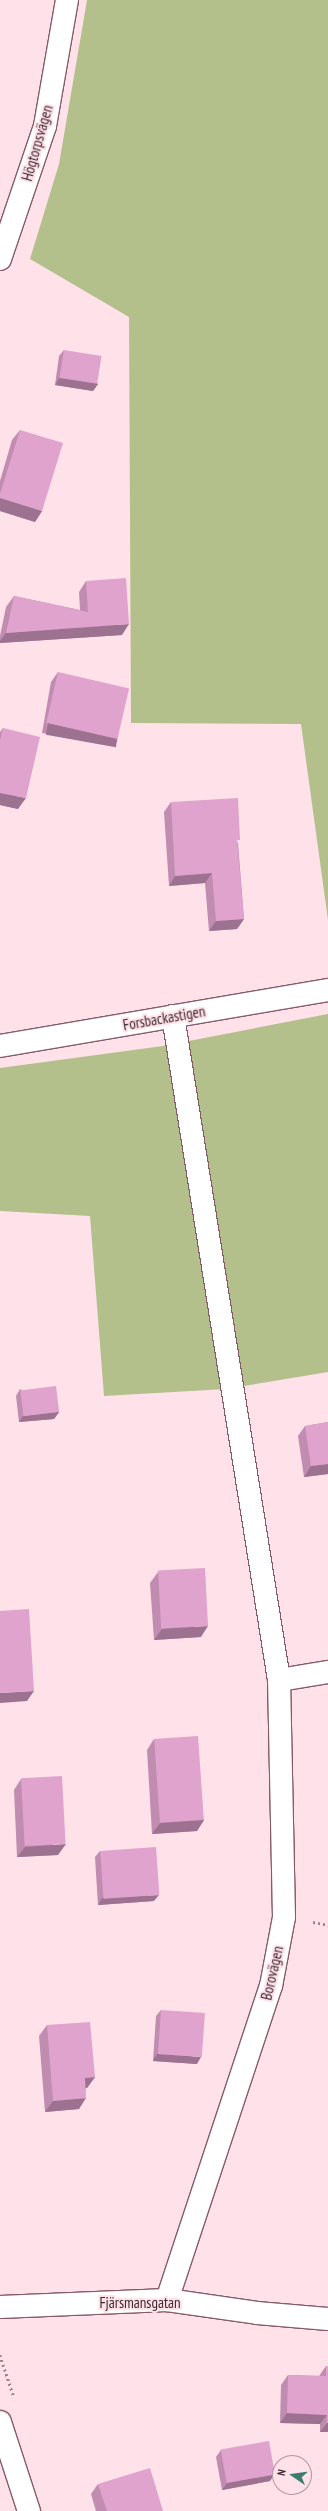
<!DOCTYPE html>
<html>
<head>
<meta charset="utf-8">
<style>
	body { margin:0 }
	#map { position:relative; width:328px; height:2511px; overflow:hidden; background:#ffe1ea; font-family:"PT Sans Narrow",sans-serif }
	div>[style] { position:absolute }
	.green>* { inset:0; background:#b4c08c }
	.path>* { height:2.5px; margin-top:-1.25px; transform-origin:0; background:repeating-linear-gradient(90deg,#9b848b 0 2px,transparent 0 5px) }
	.roads { filter:drop-shadow(1px 0 #855b69) drop-shadow(-1px 0 #855b69) drop-shadow(0 1px #855b69) drop-shadow(0 -1px #855b69) }
	.minor>* { height:22px; margin:-11px; padding:0 11px; transform-origin:11px; border-radius:11px; background:#fff }
	.wall>* { inset:0; background:#c08cb0 }
	.shaded-wall>* { inset:0; background:#9c7290; transform-origin:0 0 }
	.building>* { inset:0; background:#dfa3cd; transform-origin:0 0 }
	span { translate:-50% -50%; white-space:nowrap; text-align:center; line-height:1.15; -webkit-text-stroke:4px #ffe1ea; paint-order:stroke }
	.street-label { font-size:15px; color:#3b292f }
	.north { position:absolute; left:272px; top:2455px; width:40px; height:40px; box-sizing:border-box; background:#ffe1ea; border:1px solid #b1979f; border-radius:50%; rotate:283deg; font-size:11px; font-weight:700; line-height:16px; text-align:center; color:#3b292f }
	.north::after { content:''; display:block; margin:auto; width:14px; height:18px; background:#3b7e70; clip-path:polygon(50% 0,100% 100%,50% 72%,0 100%) }
</style>
</head>
<body>
<div id="map">
	<div class="green">
		<div style="clip-path:polygon(87px 0,328px 0,328px 920px,301px 724px,131px 723px,129px 317px,30px 259px,59px 164px)"></div>
		<div style="clip-path:polygon(328px 1014px,328px 1372px,226px 1389px,104px 1396px,90px 1216px,0 1211px,0 1068px,163px 1046px)"></div>
	</div>
	<div class="path">
		<div style="left:313px;top:1922px;width:15px;rotate:11deg"></div>
		<div style="left:0;top:2355px;width:44px;rotate:71.6deg"></div>
	</div>
	<div class="roads">
		<div class="minor">
			<div style="left:0;top:259px;width:140px;rotate:-71.3deg"></div>
			<div style="left:45px;top:126px;width:128px;rotate:-80.1deg"></div>
			<div style="left:173px;top:1016px;width:672px;rotate:80.93deg"></div>
			<div style="left:0;top:1046px;width:333px;rotate:-9.7deg"></div>
			<div style="left:167px;top:2300px;width:331px;rotate:-71.7deg"></div>
			<div style="left:271px;top:1986px;width:70px;rotate:-79.3deg"></div>
			<div style="left:284px;top:1917px;width:237px;rotate:-91.2deg"></div>
			<div style="left:279px;top:1680px;width:50px;rotate:-9.3deg"></div>
			<div style="left:0;top:2307px;width:167px;rotate:-2.4deg"></div>
			<div style="left:167px;top:2300px;width:91px;rotate:8.2deg"></div>
			<div style="left:257px;top:2313px;width:71px;rotate:4.8deg"></div>
			<div style="left:0;top:2422px;width:94px;rotate:72deg"></div>
		</div>
	</div>
	<div class="wall">
		<div style="clip-path:polygon(64px 350px,98px 384px,93px 391px,55px 385px,59px 356px)"></div>
		<div style="clip-path:polygon(20px 430px,42px 511px,35px 522px,0 511px,0 481px,12px 440px)"></div>
		<div style="clip-path:polygon(86px 581px,122px 635px,0 643px,0 636px,6px 607px,14px 596px,80px 610px,79px 592px)"></div>
		<div style="clip-path:polygon(58px 672px,111px 745px,42px 733px,51px 682px)"></div>
		<div style="clip-path:polygon(3px 728px,18px 809px,0 805px,0 732px)"></div>
		<div style="clip-path:polygon(171px 802px,238px 843px,244px 919px,237px 929px,209px 931px,205px 883px,169px 886px,164px 812px)"></div>
		<div style="clip-path:polygon(20px 1389px,59px 1412px,54px 1419px,19px 1422px,16px 1396px)"></div>
		<div style="clip-path:polygon(328px 1422px,328px 1474px,304px 1477px,298px 1436px,305px 1426px)"></div>
		<div style="clip-path:polygon(158px 1572px,201px 1637px,154px 1640px,150px 1583px)"></div>
		<div style="clip-path:polygon(154px 1739px,204px 1820px,197px 1831px,152px 1834px,147px 1750px)"></div>
		<div style="clip-path:polygon(21px 1779px,58px 1855px,17px 1857px,14px 1790px)"></div>
		<div style="clip-path:polygon(100px 1851px,154px 1901px,98px 1905px,95px 1857px)"></div>
		<div style="clip-path:polygon(161px 2010px,197px 2064px,153px 2061px,156px 2016px)"></div>
		<div style="clip-path:polygon(47px 2025px,95px 2077px,87px 2088px,86px 2088px,79px 2109px,45px 2112px,39px 2036px)"></div>
		<div style="clip-path:polygon(326px 2366px,328px 2432px,320px 2432px,320px 2424px,280px 2423px,281px 2385px,288px 2375px,319px 2376px)"></div>
		<div style="clip-path:polygon(221px 2450px,270px 2481px,222px 2490px,216px 2457px)"></div>
		<div style="clip-path:polygon(98px 2484px,163px 2511px,96px 2511px,91px 2494px)"></div>
	</div>
	<div class="shaded-wall">
		<div style="clip-path:polygon(59px 378px,98px 384px,93px 391px,55px 385px)"></div>
		<div style="clip-path:polygon(0 498px,42px 511px,35px 522px,0 511px)"></div>
		<div style="clip-path:polygon(129px 624px,122px 635px,0 643px,0 641px,6px 633px)"></div>
		<div style="left:48px;top:723px;width:71px;height:12px;rotate:10deg"></div>
		<div style="clip-path:polygon(0 793px,26px 798px,18px 809px,0 805px)"></div>
		<div style="clip-path:polygon(212px 873px,205px 883px,169px 886px,175px 876px)"></div>
		<div style="clip-path:polygon(244px 919px,237px 929px,209px 931px,216px 921px)"></div>
		<div style="clip-path:polygon(59px 1412px,54px 1419px,19px 1422px,23px 1416px)"></div>
		<div style="clip-path:polygon(328px 1464px,328px 1474px,304px 1477px,311px 1466px)"></div>
		<div style="clip-path:polygon(208px 1626px,201px 1637px,154px 1640px,162px 1629px)"></div>
		<div style="clip-path:polygon(34px 1691px,27px 1701px,0 1703px,0 1693px)"></div>
		<div style="clip-path:polygon(204px 1820px,197px 1831px,152px 1834px,160px 1823px)"></div>
		<div style="clip-path:polygon(66px 1844px,58px 1855px,17px 1857px,25px 1847px)"></div>
		<div style="clip-path:polygon(159px 1895px,154px 1901px,98px 1905px,102px 1898px)"></div>
		<div style="clip-path:polygon(157px 2054px,201px 2057px,197px 2064px,153px 2061px)"></div>
		<div style="clip-path:polygon(95px 2077px,87px 2088px,78px 2089px,85px 2078px)"></div>
		<div style="clip-path:polygon(86px 2098px,79px 2109px,45px 2112px,53px 2101px)"></div>
		<div style="clip-path:polygon(287px 2413px,327px 2415px,320px 2424px,280px 2423px)"></div>
		<div style="clip-path:polygon(327px 2423px,328px 2423px,328px 2432px,320px 2432px)"></div>
		<div style="clip-path:polygon(275px 2474px,270px 2481px,222px 2490px,227px 2483px)"></div>
	</div>
	<div class="building">
		<div style="left:64px;top:350px;width:38px;height:28px;rotate:9deg"></div>
		<div style="clip-path:polygon(20px 430px,63px 443px,42px 511px,0 498px,0 494px)"></div>
		<div style="clip-path:polygon(126px 578px,129px 624px,6px 633px,14px 596px,88px 612px,86px 581px)"></div>
		<div style="left:58px;top:672px;width:73px;height:52px;rotate:13deg"></div>
		<div style="clip-path:polygon(3px 728px,40px 737px,26px 798px,0 793px,0 740px)"></div>
		<div style="clip-path:polygon(238px 798px,240px 840px,237px 840px,244px 919px,216px 921px,212px 873px,175px 876px,171px 802px)"></div>
		<div style="left:56px;top:1386px;width:26px;height:36px;rotate:83deg"></div>
		<div style="clip-path:polygon(328px 1422px,328px 1464px,311px 1466px,305px 1426px)"></div>
		<div style="left:205px;top:1568px;width:58px;height:47px;rotate:87deg"></div>
		<div style="clip-path:polygon(29px 1609px,34px 1691px,0 1693px,0 1611px)"></div>
		<div style="left:198px;top:1736px;width:84px;height:44px;rotate:86deg"></div>
		<div style="left:62px;top:1776px;width:68px;height:41px;rotate:87deg"></div>
		<div style="left:156px;top:1847px;width:48px;height:56px;rotate:86deg"></div>
		<div style="left:161px;top:2010px;width:44px;height:44px;rotate:4deg"></div>
		<div style="clip-path:polygon(90px 2022px,95px 2077px,85px 2078px,86px 2098px,53px 2101px,47px 2025px)"></div>
		<div style="clip-path:polygon(326px 2366px,328px 2366px,328px 2423px,327px 2423px,327px 2415px,287px 2413px,288px 2375px,326px 2376px)"></div>
		<div style="left:269px;top:2441px;width:34px;height:49px;rotate:80deg"></div>
		<div style="clip-path:polygon(150px 2468px,163px 2511px,107px 2511px,98px 2484px)"></div>
	</div>
	<div class="street-label">
		<span style="left:37px;top:143px;rotate:-74deg">Högtorpsvägen</span>
		<span style="left:164px;top:1018px;rotate:-10deg">Forsbackastigen</span>
		<span style="left:272px;top:1973px;rotate:-77deg">Borovägen</span>
		<span style="left:140px;top:2303px">Fjärsmansgatan</span>
	</div>
	<div class="north">N</div>
</div>
</body>
</html>
